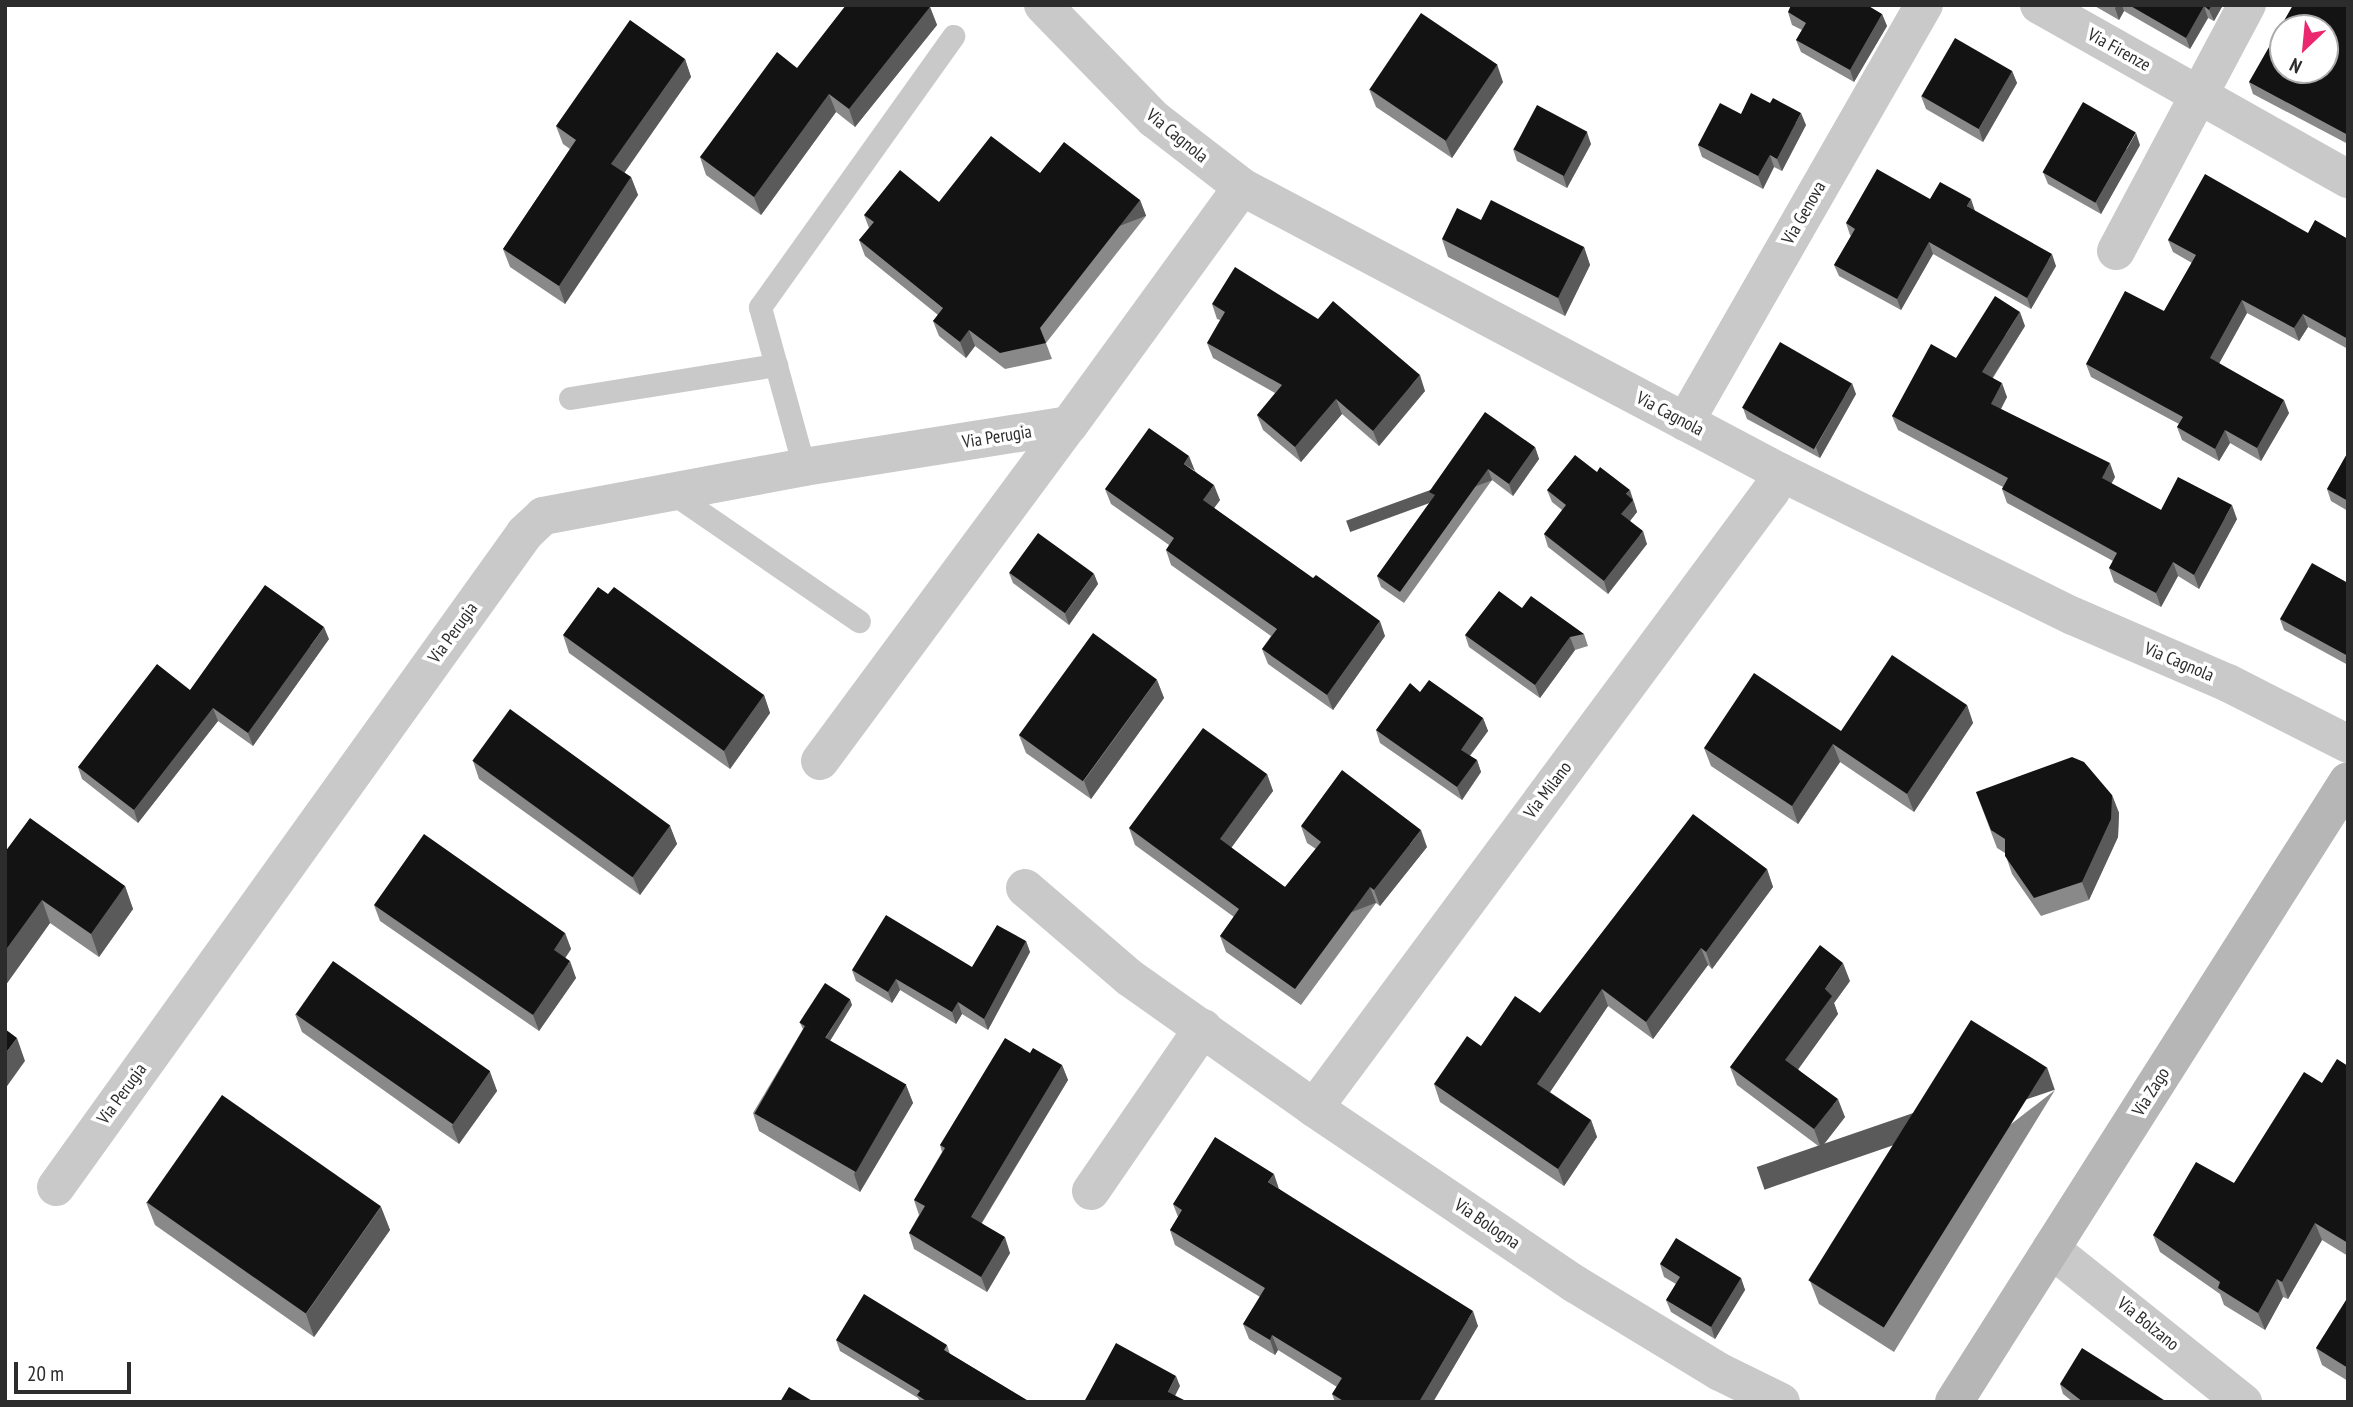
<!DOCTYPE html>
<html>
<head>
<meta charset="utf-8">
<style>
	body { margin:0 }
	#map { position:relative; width:2353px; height:1407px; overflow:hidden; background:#fff; font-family:"PT Sans Narrow",sans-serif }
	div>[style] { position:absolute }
	.lane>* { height:23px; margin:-11.5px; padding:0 11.5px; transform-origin:11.5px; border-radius:11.5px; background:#c9c9c9 }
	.street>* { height:38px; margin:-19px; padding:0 19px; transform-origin:19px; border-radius:19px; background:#c9c9c9 }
	.secondary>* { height:38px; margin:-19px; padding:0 19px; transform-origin:19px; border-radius:19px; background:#b6b6b6 }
	.wall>* { inset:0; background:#898989 }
	.shaded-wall>* { inset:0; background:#5a5a5a; transform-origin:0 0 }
	.building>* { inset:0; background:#131313; transform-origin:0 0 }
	span { translate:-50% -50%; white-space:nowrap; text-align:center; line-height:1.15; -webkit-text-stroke:7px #fff; paint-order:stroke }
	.street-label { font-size:18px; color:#2c2c2c }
	.frame { position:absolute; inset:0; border:7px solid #2c2c2c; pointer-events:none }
	.north { position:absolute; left:2269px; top:14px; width:70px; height:70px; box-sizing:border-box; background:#fff; border:2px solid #ababab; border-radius:50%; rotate:206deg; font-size:19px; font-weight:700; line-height:28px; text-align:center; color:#2c2c2c }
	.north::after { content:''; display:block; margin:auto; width:24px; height:32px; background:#eb276f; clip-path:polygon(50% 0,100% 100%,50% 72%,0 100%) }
	.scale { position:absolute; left:14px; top:1362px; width:117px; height:32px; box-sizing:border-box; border:4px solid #2c2c2c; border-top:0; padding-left:9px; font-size:21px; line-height:24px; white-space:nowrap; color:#2c2c2c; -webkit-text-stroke:5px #fff; paint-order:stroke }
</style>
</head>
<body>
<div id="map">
	<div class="lane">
		<div style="left:570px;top:398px;width:209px;rotate:-9.1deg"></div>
		<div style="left:804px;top:467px;width:166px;rotate:-105.4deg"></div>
		<div style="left:760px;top:307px;width:333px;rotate:-54.5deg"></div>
		<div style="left:671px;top:492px;width:228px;rotate:34.5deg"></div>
	</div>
	<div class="street">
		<div style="left:1043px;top:5px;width:159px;rotate:45.8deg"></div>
		<div style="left:1154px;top:119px;width:111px;rotate:37.7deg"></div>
		<div style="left:1242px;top:187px;width:609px;rotate:27.91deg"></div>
		<div style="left:1780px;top:472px;width:326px;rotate:26.2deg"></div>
		<div style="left:2073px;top:616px;width:169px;rotate:23.4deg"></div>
		<div style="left:2228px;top:683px;width:135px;rotate:26.9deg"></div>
		<div style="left:2039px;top:5px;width:355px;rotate:29.4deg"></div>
		<div style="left:2116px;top:251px;width:279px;rotate:-62deg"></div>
		<div style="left:1685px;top:422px;width:481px;rotate:-60.2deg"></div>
		<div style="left:820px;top:761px;width:418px;rotate:-53.5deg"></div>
		<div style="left:1025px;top:888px;width:138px;rotate:40.6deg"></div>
		<div style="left:1130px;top:978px;width:225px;rotate:35.2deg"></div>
		<div style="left:1314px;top:1108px;width:315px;rotate:34deg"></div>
		<div style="left:1575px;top:1284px;width:170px;rotate:31.3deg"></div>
		<div style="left:1720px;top:1372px;width:68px;rotate:26.2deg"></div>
		<div style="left:1314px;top:1108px;width:768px;rotate:-53.47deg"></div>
		<div style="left:1771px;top:491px;width:21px;rotate:-65deg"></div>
		<div style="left:56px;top:1187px;width:805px;rotate:-54.35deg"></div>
		<div style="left:525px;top:533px;width:25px;rotate:-43deg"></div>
		<div style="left:543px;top:516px;width:266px;rotate:-10.6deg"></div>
		<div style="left:804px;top:467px;width:268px;rotate:-9deg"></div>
		<div style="left:1069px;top:425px;width:294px;rotate:-54deg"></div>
		<div style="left:1091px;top:1191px;width:198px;rotate:-55.5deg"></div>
		<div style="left:2051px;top:1249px;width:246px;rotate:38.6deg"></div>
	</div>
	<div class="secondary">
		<div style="left:1954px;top:1402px;width:735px;rotate:-57.61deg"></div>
	</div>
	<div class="wall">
		<div style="clip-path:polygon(2093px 5px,2223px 5px,2214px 21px,2208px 18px,2190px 49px,2124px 11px,2119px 20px)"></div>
		<div style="clip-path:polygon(2348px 5px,2348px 144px,2253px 94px,2249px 82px)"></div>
		<div style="clip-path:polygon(930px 7px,937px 25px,855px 127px,836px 112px,761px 215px,706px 175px,700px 157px,797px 68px)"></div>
		<div style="clip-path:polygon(1788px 12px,1882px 14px,1887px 26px,1854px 82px,1801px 52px,1796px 40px,1802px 30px,1792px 25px)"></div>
		<div style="clip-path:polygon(685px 59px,691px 77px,624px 172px,631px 177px,638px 195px,565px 304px,510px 267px,503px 249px,570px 149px,563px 144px,556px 126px)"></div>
		<div style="clip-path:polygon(2012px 71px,2017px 83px,1983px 142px,1926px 109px,1921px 96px)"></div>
		<div style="clip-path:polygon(1503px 82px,1452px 158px,1376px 107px,1369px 89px)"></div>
		<div style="clip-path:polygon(1741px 114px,1806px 125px,1782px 171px,1774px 167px,1763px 189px,1702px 157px,1698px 145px)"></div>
		<div style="clip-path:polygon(1591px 144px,1567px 188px,1517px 161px,1513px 149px)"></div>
		<div style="clip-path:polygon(2140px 145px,2101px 214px,2048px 184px,2043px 172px)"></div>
		<div style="clip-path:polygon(1040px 173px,1140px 200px,1146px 216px,1046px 343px,1052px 359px,1005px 369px,975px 346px,966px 358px,939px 336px,933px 321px,938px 315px,865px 256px,859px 240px,869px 228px,864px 215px,939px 202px)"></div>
		<div style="clip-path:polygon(1930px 199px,1975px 211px,2056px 266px,2031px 309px,1933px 254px,1901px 310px,1839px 276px,1834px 265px,1851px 236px,1850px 235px,1846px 223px)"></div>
		<div style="clip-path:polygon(1481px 220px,1584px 247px,1590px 265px,1565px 316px,1448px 257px,1442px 239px)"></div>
		<div style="clip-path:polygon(2308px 233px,2348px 239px,2348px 349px,2308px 327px,2299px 341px,2247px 313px,2219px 363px,2289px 413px,2261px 461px,2230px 443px,2219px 461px,2182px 440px,2177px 427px,2179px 424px,2091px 377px,2086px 364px,2164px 311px,2192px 263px,2173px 252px,2168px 240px)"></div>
		<div style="clip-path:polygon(1212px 304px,1425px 391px,1379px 446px,1342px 414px,1301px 462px,1263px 430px,1257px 415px,1275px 393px,1213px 358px,1207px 343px,1220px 320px,1217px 319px)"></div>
		<div style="clip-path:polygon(2025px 326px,1993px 378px,2007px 397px,2001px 409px,2115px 477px,2111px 484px,2161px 510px,2237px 519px,2199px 589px,2178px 576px,2161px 607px,2114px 582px,2109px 568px,2113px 561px,2007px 503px,2002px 489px,2003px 487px,1898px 430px,1892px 416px,1956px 358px)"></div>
		<div style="clip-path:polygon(1856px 394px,1820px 458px,1747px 419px,1743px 408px)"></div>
		<div style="clip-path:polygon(1535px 447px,1539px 459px,1513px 496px,1492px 480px,1404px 603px,1381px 587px,1377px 576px,1432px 499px,1429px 492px)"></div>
		<div style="clip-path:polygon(2348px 452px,2348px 511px,2331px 501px,2327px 489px)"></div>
		<div style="clip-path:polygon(1195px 471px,1220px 500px,1214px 508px,1385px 636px,1333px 710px,1268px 664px,1262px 649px,1271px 636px,1171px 565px,1166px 550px,1169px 545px,1111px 504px,1105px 489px)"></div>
		<div style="clip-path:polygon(1547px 490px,1634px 502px,1637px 512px,1630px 521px,1647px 544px,1608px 594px,1548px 547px,1544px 534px,1562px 510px,1552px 502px)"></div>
		<div style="clip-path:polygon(1009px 573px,1094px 574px,1098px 584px,1069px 625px,1013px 583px)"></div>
		<div style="clip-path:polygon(2348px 583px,2348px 665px,2284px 630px,2280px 619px)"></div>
		<div style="clip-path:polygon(1584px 634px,1588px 646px,1575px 650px,1540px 698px,1469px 647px,1465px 635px)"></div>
		<div style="clip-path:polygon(563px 635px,764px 695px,770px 713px,730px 769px,569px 653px)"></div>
		<div style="clip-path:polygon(329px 639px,253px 746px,218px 721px,138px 823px,82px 779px,78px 767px,190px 690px)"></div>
		<div style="clip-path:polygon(1157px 680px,1164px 698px,1091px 799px,1026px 753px,1019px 735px)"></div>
		<div style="clip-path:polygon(1420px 692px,1483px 718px,1488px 731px,1470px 756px,1477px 760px,1481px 772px,1462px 800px,1380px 743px,1376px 730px)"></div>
		<div style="clip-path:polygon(1967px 705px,1973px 723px,1914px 812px,1840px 762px,1798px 824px,1711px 766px,1704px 748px,1841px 731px)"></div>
		<div style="clip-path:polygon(473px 761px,670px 826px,677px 844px,640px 895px,479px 779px)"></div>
		<div style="clip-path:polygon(1267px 774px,1273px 791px,1231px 848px,1285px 887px,1316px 849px,1307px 843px,1301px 826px,1427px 847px,1380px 906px,1376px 903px,1301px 1005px,1226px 952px,1220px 936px,1234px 917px,1135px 845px,1129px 828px)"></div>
		<div style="clip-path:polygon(1976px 792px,2112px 795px,2119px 813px,2118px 837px,2089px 900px,2041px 916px,2012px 874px,2005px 853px,1997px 848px)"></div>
		<div style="clip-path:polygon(5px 852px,125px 886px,133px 909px,99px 957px,50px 923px,5px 986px)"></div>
		<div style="clip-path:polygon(1767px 869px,1773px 887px,1712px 969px,1708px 965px,1653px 1039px,1608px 1006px,1550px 1092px,1591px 1120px,1597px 1137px,1564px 1186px,1440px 1102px,1434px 1084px,1481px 1046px,1540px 1013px)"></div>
		<div style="clip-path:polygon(374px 905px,565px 933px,571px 949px,565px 958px,576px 978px,539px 1031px,380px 921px)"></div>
		<div style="clip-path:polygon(1026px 941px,1030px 952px,988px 1030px,962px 1014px,956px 1024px,900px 990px,892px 1003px,856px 981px,852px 970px,972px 967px)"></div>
		<div style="clip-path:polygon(1850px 981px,1834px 1003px,1838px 1014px,1798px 1069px,1845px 1117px,1821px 1148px,1737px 1085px,1730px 1067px)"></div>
		<div style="clip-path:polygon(852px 1005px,830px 1041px,906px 1085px,913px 1103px,860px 1192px,759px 1131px,753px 1113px,803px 1029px,800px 1023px)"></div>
		<div style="clip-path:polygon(295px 1014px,490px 1072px,497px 1091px,459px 1144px,302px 1032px)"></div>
		<div style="clip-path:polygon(1030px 1053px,1062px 1065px,1068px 1080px,982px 1223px,1010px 1253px,987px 1292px,914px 1249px,909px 1233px,919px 1215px,914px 1200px,942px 1152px,940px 1145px)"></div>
		<div style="clip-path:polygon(2348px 1066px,2348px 1256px,2322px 1240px,2288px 1299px,2283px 1297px,2265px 1330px,2224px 1305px,2220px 1294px,2160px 1252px,2153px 1235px,2234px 1183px,2322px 1083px)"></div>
		<div style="clip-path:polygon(2055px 1090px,1894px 1352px,1819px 1304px,1810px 1281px)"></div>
		<div style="clip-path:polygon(1279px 1189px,1478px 1326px,1433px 1402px,1335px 1402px,1332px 1394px,1337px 1387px,1278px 1350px,1275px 1355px,1249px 1339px,1243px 1324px,1260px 1297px,1175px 1245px,1170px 1230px,1178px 1217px,1173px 1204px)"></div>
		<div style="clip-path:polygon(146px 1202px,381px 1207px,390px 1230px,314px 1337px,155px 1225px)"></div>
		<div style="clip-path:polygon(1660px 1264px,1741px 1278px,1745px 1290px,1715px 1339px,1671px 1312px,1666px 1300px,1676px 1284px,1664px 1277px)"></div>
		<div style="clip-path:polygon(2348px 1297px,2348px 1381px,2322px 1365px,2316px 1348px)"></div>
		<div style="clip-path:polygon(836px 1340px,947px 1345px,950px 1354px,1030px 1402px,920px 1402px,918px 1398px,840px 1351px)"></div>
		<div style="clip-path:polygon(2060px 1384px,2167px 1402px,2073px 1402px,2063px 1394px)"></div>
	</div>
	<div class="shaded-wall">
		<div style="clip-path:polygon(2117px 5px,2122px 5px,2124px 11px,2119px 20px,2115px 8px)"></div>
		<div style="clip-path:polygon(2212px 5px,2223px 5px,2214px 21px,2209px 10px)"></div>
		<div style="clip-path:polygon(2204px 6px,2208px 18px,2190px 49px,2186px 38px)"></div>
		<div style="clip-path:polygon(930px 7px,937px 25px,855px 127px,849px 109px)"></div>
		<div style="clip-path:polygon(1882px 14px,1887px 26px,1854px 82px,1850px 70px)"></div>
		<div style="clip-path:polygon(685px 59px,691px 77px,618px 182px,611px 164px)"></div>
		<div style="clip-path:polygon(1497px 64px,1503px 82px,1452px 158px,1445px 140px)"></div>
		<div style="clip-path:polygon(2012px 71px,2017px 83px,1983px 142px,1979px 129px)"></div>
		<div style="clip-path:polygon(829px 94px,836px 112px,761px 215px,754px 197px)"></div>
		<div style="clip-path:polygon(1801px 113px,1806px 125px,1782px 171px,1777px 159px)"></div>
		<div style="clip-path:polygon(1587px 132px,1591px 144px,1567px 188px,1563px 176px)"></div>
		<div style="clip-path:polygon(2136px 133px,2140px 145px,2101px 214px,2096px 202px)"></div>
		<div style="clip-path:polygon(1770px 155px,1774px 167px,1763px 189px,1758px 176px)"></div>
		<div style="clip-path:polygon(631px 177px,638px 195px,565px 304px,559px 286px)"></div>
		<div style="clip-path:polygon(1971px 199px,1975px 211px,1967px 206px)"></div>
		<div style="left:1140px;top:200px;width:17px;height:162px;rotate:69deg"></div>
		<div style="clip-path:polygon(1929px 242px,1933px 254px,1901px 310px,1897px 299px)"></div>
		<div style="clip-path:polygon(1584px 247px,1590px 265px,1565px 316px,1558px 298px)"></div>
		<div style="clip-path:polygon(2052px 254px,2056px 266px,2031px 309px,2027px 298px)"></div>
		<div style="clip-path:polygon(2242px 300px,2247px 313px,2215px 371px,2210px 358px)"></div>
		<div style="clip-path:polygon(2020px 312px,2025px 326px,1987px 386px,1982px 372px)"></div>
		<div style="clip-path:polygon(2303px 314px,2308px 327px,2299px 341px,2294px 328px)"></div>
		<div style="clip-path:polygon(969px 330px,975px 346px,966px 358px,960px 342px)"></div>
		<div style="clip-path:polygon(1420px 375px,1425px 391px,1379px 446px,1373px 431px)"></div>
		<div style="clip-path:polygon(1852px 383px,1856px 394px,1820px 458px,1816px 447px)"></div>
		<div style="clip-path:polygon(2002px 383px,2007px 397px,1996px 418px,1991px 404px)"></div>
		<div style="clip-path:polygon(1336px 399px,1342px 414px,1301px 462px,1295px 447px)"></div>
		<div style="clip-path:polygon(2284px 400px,2289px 413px,2261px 461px,2257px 448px)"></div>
		<div style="clip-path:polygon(2225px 430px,2230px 443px,2219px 461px,2215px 449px)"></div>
		<div style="clip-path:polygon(1535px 447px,1539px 459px,1513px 496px,1509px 484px)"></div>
		<div style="clip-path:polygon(1189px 456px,1195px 471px,1184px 464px)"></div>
		<div style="clip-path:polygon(2110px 463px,2115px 477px,2107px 492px,2102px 478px)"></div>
		<div style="left:1488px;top:469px;width:12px;height:151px;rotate:70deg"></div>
		<div style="clip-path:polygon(1214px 485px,1220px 500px,1209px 515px,1203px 500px)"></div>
		<div style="clip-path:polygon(1630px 490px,1637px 512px,1625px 527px,1621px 514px,1626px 494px)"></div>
		<div style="clip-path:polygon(2232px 505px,2237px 519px,2199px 589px,2194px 575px)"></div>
		<div style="clip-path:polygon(1643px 531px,1647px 544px,1608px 594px,1604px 581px)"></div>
		<div style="clip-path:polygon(2173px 562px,2178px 576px,2161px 607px,2156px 593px)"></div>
		<div style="clip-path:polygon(1094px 574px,1098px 584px,1069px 625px,1065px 614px)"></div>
		<div style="clip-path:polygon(1380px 621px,1385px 636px,1333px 710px,1327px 695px)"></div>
		<div style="clip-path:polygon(324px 627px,329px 639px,253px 746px,248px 733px)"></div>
		<div style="clip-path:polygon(1570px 637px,1575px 650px,1540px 698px,1535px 685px)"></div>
		<div style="clip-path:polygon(1157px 680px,1164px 698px,1091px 799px,1084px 781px)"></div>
		<div style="clip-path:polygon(764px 695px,770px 713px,730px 769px,724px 751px)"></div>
		<div style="clip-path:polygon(1967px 705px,1973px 723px,1914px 812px,1907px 794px)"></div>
		<div style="clip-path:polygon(213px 708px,218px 721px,138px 823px,134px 810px)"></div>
		<div style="clip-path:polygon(1483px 718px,1488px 731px,1465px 762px,1461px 750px)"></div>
		<div style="clip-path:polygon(1833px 744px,1840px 762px,1798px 824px,1792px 806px)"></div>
		<div style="clip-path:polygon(1477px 760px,1481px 772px,1462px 800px,1457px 787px)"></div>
		<div style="clip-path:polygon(1267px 774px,1273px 791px,1226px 855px,1220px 839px)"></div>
		<div style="clip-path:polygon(2112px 795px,2119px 813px,2118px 837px,2089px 900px,2082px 882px)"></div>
		<div style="clip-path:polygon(670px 826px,677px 844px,640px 895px,633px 877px)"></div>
		<div style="clip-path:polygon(1421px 830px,1427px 847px,1380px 906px,1374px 890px)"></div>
		<div style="clip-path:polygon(1767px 869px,1773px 887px,1712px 969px,1706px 952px)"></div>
		<div style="clip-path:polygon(125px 886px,133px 909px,99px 957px,91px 934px)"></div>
		<div style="left:1370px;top:887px;width:17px;height:127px;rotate:69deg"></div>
		<div style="clip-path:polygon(42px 900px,50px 923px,5px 986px,5px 951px)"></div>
		<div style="clip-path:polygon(565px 933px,571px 949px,560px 966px,554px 950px)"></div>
		<div style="clip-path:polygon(1026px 941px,1030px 952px,988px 1030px,984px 1019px)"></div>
		<div style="clip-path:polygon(1701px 948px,1708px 965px,1653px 1039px,1646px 1022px)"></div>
		<div style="clip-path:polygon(570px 961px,576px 978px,539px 1031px,533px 1015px)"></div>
		<div style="clip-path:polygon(1843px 963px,1850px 981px,1834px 1003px,1838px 1014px,1792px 1078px,1785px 1060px,1825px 989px)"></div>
		<div style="clip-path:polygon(896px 979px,900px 990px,892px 1003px,888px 992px)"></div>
		<div style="clip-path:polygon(1602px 989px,1608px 1006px,1544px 1101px,1537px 1084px)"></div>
		<div style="clip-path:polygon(850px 999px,852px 1005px,828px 1044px,826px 1038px)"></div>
		<div style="clip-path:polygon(958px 1002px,962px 1014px,956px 1024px,952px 1012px)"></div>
		<div style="clip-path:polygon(17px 1038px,25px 1061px,5px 1089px,5px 1054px)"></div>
		<div style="clip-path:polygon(1062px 1065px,1068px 1080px,976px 1232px,971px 1217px)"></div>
		<div style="left:2047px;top:1067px;width:24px;height:307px;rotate:71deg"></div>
		<div style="clip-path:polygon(490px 1072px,497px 1091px,459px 1144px,452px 1126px)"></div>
		<div style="clip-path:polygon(906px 1085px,913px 1103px,860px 1192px,854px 1174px)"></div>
		<div style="clip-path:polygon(1838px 1099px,1845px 1117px,1821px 1148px,1814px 1129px)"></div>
		<div style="clip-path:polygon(1591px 1120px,1597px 1137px,1564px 1186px,1558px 1169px)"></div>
		<div style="clip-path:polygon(1274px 1174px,1279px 1189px,1268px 1182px)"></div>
		<div style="clip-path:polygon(381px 1207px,390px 1230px,314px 1337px,306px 1314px)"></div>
		<div style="clip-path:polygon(2315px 1223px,2322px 1240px,2288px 1299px,2282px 1282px)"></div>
		<div style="clip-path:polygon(1005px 1237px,1010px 1253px,987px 1292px,981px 1277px)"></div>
		<div style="clip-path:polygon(1741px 1278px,1745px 1290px,1715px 1339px,1711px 1327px)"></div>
		<div style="clip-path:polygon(2277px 1279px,2283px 1297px,2265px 1330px,2258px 1313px)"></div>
		<div style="clip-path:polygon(1473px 1311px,1478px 1326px,1433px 1402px,1419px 1402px)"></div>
		<div style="clip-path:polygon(1272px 1335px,1278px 1350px,1275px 1355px,1270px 1340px)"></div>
		<div style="clip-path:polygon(1176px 1376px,1180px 1386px,1172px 1402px,1168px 1392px)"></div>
	</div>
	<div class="building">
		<div style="clip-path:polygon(846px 5px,928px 5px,930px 7px,849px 109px,829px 94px,754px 197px,700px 157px,777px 52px,797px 68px)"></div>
		<div style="clip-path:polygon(1791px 5px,1867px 5px,1882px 14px,1850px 70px,1796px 40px,1806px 23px,1788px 12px)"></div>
		<div style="clip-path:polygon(2129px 5px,2212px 5px,2209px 10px,2204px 6px,2186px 38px)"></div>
		<div style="clip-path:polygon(evenodd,2293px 5px,2348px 5px,2348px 135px,2249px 82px,2293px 5px,2283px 28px,2325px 28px,2325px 70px,2283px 70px,2283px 28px)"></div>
		<div style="left:1421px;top:13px;width:92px;height:92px;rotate:34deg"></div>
		<div style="clip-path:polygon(630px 20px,685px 59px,611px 164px,631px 177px,559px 286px,503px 249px,576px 140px,556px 126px)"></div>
		<div style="left:1955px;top:38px;width:66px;height:67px;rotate:30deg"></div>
		<div style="clip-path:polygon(1751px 93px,1770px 103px,1773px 98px,1801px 113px,1777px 159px,1770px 155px,1758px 176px,1698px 145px,1720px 103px,1741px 114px)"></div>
		<div style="left:2083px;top:102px;width:61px;height:81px;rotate:30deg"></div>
		<div style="left:1537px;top:105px;width:57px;height:50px;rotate:28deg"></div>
		<div style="clip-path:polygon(991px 136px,1040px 173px,1064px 142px,1140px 200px,1040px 328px,1046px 343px,1000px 353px,969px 330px,960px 342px,933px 321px,943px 308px,859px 240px,874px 222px,864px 215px,900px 170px,939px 202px)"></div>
		<div style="clip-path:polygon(1877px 169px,1930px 199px,1940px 182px,1971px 199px,1967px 206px,2052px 254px,2027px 298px,1929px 242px,1897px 299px,1834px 265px,1855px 229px,1846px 223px)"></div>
		<div style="clip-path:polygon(2205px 174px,2308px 233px,2315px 220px,2348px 239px,2348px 339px,2303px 314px,2294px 328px,2242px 300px,2210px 358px,2284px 400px,2257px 448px,2225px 430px,2215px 449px,2177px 427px,2183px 417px,2086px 364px,2125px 291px,2164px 311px,2196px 255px,2168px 240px)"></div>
		<div style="clip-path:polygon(1491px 200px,1584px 247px,1558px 298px,1442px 239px,1457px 208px,1481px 220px)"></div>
		<div style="clip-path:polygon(1235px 267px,1318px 319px,1333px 301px,1420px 375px,1373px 431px,1336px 399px,1295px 447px,1257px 415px,1282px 385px,1207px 343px,1225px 312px,1212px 304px)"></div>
		<div style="clip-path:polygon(1995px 296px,2020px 312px,1982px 372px,2002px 383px,1991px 404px,2110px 463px,2102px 478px,2161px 510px,2178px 477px,2232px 505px,2194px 575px,2173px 562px,2156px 593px,2109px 568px,2117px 553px,2002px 489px,2008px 478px,1892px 416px,1931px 344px,1956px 358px)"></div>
		<div style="left:1780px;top:342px;width:83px;height:76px;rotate:30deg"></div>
		<div style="clip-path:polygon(1485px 412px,1535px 447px,1509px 484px,1488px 469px,1400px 592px,1377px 576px,1435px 495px,1429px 492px)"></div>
		<div style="clip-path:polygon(1149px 428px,1189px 456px,1184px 464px,1214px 485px,1203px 500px,1313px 578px,1316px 575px,1380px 621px,1327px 695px,1262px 649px,1277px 629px,1166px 550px,1174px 538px,1105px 489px)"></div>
		<div style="clip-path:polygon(2348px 452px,2348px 501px,2327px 489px)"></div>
		<div style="clip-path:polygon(1575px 455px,1597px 472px,1600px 467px,1630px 490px,1626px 494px,1633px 500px,1621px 514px,1643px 531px,1604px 581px,1544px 534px,1566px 505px,1547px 490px)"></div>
		<div style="left:1038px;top:533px;width:69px;height:49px;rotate:36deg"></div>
		<div style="clip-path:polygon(2312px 563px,2348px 583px,2348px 656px,2280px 619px)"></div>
		<div style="clip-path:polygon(265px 585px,324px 627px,248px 733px,213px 708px,134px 810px,78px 767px,157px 664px,190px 690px)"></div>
		<div style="clip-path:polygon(598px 587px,608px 594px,614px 587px,764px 695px,724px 751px,563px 635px)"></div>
		<div style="clip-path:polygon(1499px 591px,1522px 608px,1531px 596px,1584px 634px,1570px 637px,1535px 685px,1465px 635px)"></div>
		<div style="left:1093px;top:633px;width:79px;height:126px;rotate:36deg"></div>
		<div style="clip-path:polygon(1892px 655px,1967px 705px,1907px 794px,1833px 744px,1792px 806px,1704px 748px,1754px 673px,1841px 731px)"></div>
		<div style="clip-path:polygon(1429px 680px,1483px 718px,1461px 750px,1477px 760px,1457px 787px,1376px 730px,1410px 683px,1420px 692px)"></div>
		<div style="left:510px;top:709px;width:198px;height:64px;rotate:36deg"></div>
		<div style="clip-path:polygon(1203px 728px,1267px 774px,1220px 839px,1285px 887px,1321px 842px,1301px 826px,1342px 770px,1421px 830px,1374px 890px,1370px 887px,1295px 989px,1220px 936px,1239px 909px,1129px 828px)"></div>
		<div style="clip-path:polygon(2072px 757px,2084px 762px,2112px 795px,2111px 819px,2082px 882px,2034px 898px,2005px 856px,2005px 839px,1991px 830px,1976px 792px)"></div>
		<div style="clip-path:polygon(1693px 814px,1767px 869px,1706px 952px,1701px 948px,1646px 1022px,1602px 989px,1537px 1084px,1591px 1120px,1558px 1169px,1434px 1084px,1467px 1036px,1481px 1046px,1515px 996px,1540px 1013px)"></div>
		<div style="clip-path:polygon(30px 818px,125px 886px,91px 934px,42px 900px,5px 951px,5px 852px)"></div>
		<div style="clip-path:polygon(424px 834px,565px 933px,554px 950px,570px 961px,533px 1015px,374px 905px)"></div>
		<div style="clip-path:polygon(886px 915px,972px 967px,997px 925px,1026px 941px,984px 1019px,958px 1002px,952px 1012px,896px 979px,888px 992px,852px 970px)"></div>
		<div style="clip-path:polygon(1820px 945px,1843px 963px,1825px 989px,1832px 996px,1785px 1060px,1838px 1099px,1814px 1129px,1730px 1067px)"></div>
		<div style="left:333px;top:961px;width:192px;height:65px;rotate:35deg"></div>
		<div style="left:825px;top:983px;width:30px;height:47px;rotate:33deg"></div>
		<div style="left:1971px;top:1020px;width:89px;height:307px;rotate:32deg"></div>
		<div style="left:805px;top:1026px;width:117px;height:101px;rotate:30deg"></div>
		<div style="clip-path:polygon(5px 1029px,17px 1038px,5px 1054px)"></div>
		<div style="clip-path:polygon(1005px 1038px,1030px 1053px,1033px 1048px,1062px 1065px,971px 1217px,1005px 1237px,981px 1277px,909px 1233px,925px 1206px,914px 1200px,945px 1148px,940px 1145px)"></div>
		<div style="clip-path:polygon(2337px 1059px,2348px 1066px,2348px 1243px,2315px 1223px,2282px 1282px,2277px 1279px,2258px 1313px,2218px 1288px,2220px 1282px,2153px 1235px,2196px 1162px,2234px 1183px,2304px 1072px,2322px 1083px)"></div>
		<div style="left:222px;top:1095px;width:194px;height:131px;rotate:35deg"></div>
		<div style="clip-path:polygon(1215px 1137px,1274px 1174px,1268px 1182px,1473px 1311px,1419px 1402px,1345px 1402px,1332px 1394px,1342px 1378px,1272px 1335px,1270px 1340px,1243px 1324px,1265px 1288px,1170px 1230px,1182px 1210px,1173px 1204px)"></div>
		<div style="clip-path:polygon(1676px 1238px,1741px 1278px,1711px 1327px,1666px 1300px,1680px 1277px,1660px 1264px)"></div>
		<div style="clip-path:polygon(864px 1294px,947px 1345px,944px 1350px,1030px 1402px,928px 1402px,917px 1395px,920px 1391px,836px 1340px)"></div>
		<div style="clip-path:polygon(2348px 1297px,2348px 1368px,2316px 1348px)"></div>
		<div style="clip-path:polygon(1116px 1343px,1176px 1376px,1168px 1392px,1188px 1402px,1084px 1402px)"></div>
		<div style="clip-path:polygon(2082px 1348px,2167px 1402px,2083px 1402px,2060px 1384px)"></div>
		<div style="clip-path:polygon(789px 1387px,814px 1402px,780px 1402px)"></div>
	</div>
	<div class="street-label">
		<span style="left:2119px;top:50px;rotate:29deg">Via Firenze</span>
		<span style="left:1177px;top:136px;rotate:39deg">Via Cagnola</span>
		<span style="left:1804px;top:213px;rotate:-60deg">Via Genova</span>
		<span style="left:1670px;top:414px;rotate:28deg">Via Cagnola</span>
		<span style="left:997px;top:437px;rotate:-9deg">Via Perugia</span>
		<span style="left:453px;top:633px;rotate:-54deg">Via Perugia</span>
		<span style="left:2179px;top:662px;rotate:23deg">Via Cagnola</span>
		<span style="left:1548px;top:790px;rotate:-53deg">Via Milano</span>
		<span style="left:2151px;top:1092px;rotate:-58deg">Via Zago</span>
		<span style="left:122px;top:1094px;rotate:-54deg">Via Perugia</span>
		<span style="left:1487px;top:1224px;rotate:34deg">Via Bologna</span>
		<span style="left:2148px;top:1324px;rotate:39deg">Via Bolzano</span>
	</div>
	<div class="frame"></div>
	<div class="north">N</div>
	<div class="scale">20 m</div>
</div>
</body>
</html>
